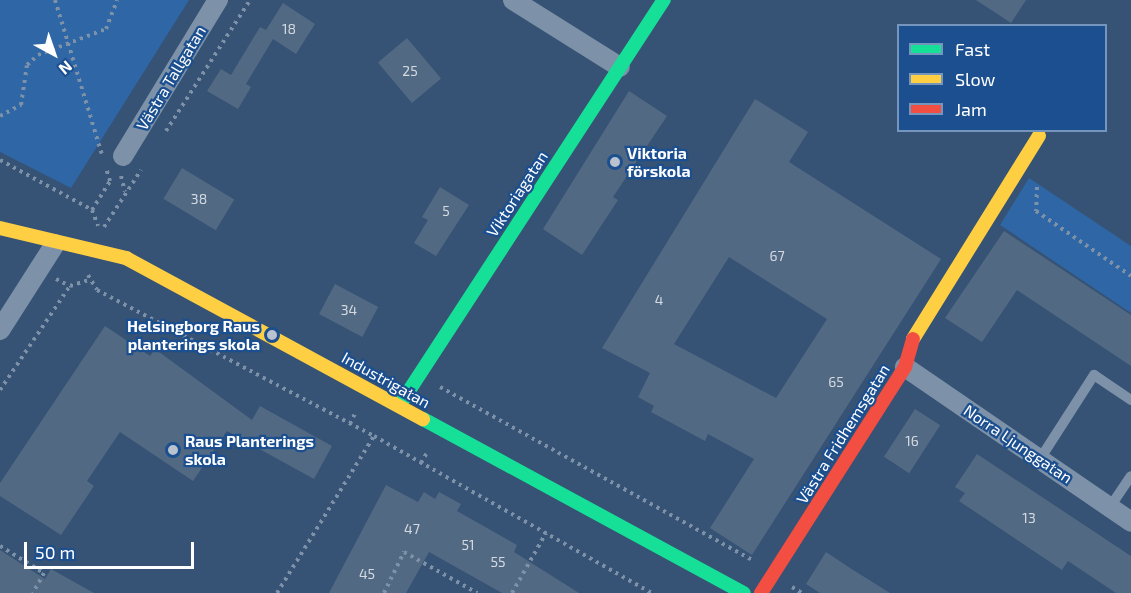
<!DOCTYPE html>
<html>
<head>
<meta charset="utf-8">
<style>
	body { margin:0 }
	#map { position:relative; width:1131px; height:593px; overflow:hidden; background:#365274; font-family:"Exo 2",sans-serif }
	div>[style] { position:absolute }
	.green>* { inset:0; background:#2f66a5 }
	.building>* { inset:0; background:#526984; transform-origin:0 0 }
	.path>* { height:4px; margin-top:-2px; transform-origin:0; background:repeating-linear-gradient(90deg,#7d92a8 0 3px,transparent 0 7.5px) }
	.lane>* { height:10px; margin:-5px; padding:0 5px; transform-origin:5px; border-radius:5px; background:#7d92a8 }
	.street>* { height:20px; margin:-10px; padding:0 10px; transform-origin:10px; border-radius:10px; background:#7d92a8 }
	.fast>* { height:14px; margin:-7px; padding:0 7px; transform-origin:7px; border-radius:7px; background:#16e098 }
	.slow>* { height:14px; margin:-7px; padding:0 7px; transform-origin:7px; border-radius:7px; background:#ffcf43 }
	.jam>* { height:14px; margin:-7px; padding:0 7px; transform-origin:7px; border-radius:7px; background:#f24e42 }
	.dots>* { width:16px; height:16px; translate:-50% -50%; box-sizing:border-box; border:3px solid #1b4f8f; border-radius:50% }
	span { translate:-50% -50%; white-space:nowrap; text-align:center; line-height:1.15; -webkit-text-stroke:4.5px #1b4f8f; paint-order:stroke }
	.number-label { font-size:14px; color:#d4dae0 }
	.number-label span { -webkit-text-stroke-width:0 }
	.street-label { font-size:16px; color:#fff }
	.poi-label { font-size:16px; color:#fff; font-weight:700 }
	.left { translate:0 -50%; text-align:left }
	.right { translate:-100% -50%; text-align:right }
	.legend { position:absolute; left:897px; top:24px; width:210px; height:108px; box-sizing:border-box; background:#1b4f8f; border:2px solid #7695bc; margin:0; padding:8px 10px; list-style:none; font-size:18px; color:#fff }
	.legend li { display:flex; align-items:center; gap:12px; height:30px }
	.legend b { width:30px; border:2px solid #7695bc }
	.north { position:absolute; left:24px; top:24px; width:60px; height:60px; -webkit-text-stroke:4px #1b4f8f; paint-order:stroke; rotate:140deg; font-size:16px; font-weight:700; line-height:24px; text-align:center; color:#fff }
	.north::after { content:''; display:block; margin:auto; width:21px; height:27px; background:#fff; clip-path:polygon(50% 0,100% 100%,50% 72%,0 100%) }
	.scale { position:absolute; left:24px; top:542px; width:170px; height:27px; box-sizing:border-box; border:3px solid #fff; border-top:0; padding-left:8px; font-size:18px; line-height:21px; white-space:nowrap; color:#fff; -webkit-text-stroke:4px #1b4f8f; paint-order:stroke }
</style>
</head>
<body>
<div id="map">
	<div class="green">
		<div style="clip-path:polygon(0 0,189px 0,71px 188px,0 152px)"></div>
		<div style="clip-path:polygon(1029px 178px,1131px 246px,1131px 313px,1000px 225px)"></div>
	</div>
	<div class="building">
		<div style="clip-path:polygon(976px 0,1026px 0,1011px 23px)"></div>
		<div style="clip-path:polygon(283px 3px,315px 24px,296px 54px,273px 39px,246px 84px,251px 87px,238px 109px,207px 91px,221px 69px,231px 75px,260px 27px,266px 30px)"></div>
		<div style="left:407px;top:38px;width:53px;height:38px;rotate:50deg"></div>
		<div style="clip-path:polygon(629px 91px,667px 116px,613px 197px,618px 200px,582px 255px,543px 229px)"></div>
		<div style="clip-path:polygon(evenodd,755px 99px,808px 132px,789px 162px,941px 259px,752px 555px,710px 528px,754px 459px,708px 434px,705px 441px,651px 412px,654px 406px,638px 397px,650px 373px,602px 348px,755px 99px,729px 257px,827px 319px,776px 398px,674px 344px,729px 257px)"></div>
		<div style="left:182px;top:168px;width:61px;height:36px;rotate:31deg"></div>
		<div style="clip-path:polygon(440px 187px,469px 205px,436px 256px,414px 243px,428px 220px,422px 217px)"></div>
		<div style="clip-path:polygon(1004px 231px,1131px 315px,1131px 366px,1017px 290px,982px 342px,945px 318px)"></div>
		<div style="left:335px;top:284px;width:49px;height:34px;rotate:28deg"></div>
		<div style="clip-path:polygon(105px 326px,150px 356px,155px 349px,252px 420px,260px 406px,332px 446px,314px 479px,227px 431px,193px 481px,120px 432px,87px 481px,94px 486px,61px 535px,0 496px,0 483px)"></div>
		<div style="left:915px;top:409px;width:30px;height:57px;rotate:33deg"></div>
		<div style="clip-path:polygon(977px 454px,1131px 556px,1131px 593px,1116px 593px,1068px 561px,1062px 570px,959px 501px,965px 493px,955px 487px)"></div>
		<div style="clip-path:polygon(386px 485px,418px 502px,424px 492px,435px 499px,439px 492px,461px 504px,457px 511px,517px 545px,514px 552px,579px 593px,502px 593px,429px 552px,406px 593px,329px 593px)"></div>
		<div style="clip-path:polygon(0 550px,45px 579px,51px 569px,94px 593px,0 593px)"></div>
		<div style="clip-path:polygon(826px 552px,850px 568px,890px 593px,820px 593px,806px 584px)"></div>
	</div>
	<div class="path">
		<div style="left:55px;top:0;width:162px;rotate:73.1deg"></div>
		<div style="left:0;top:116px;width:24px;rotate:-28deg"></div>
		<div style="left:21px;top:105px;width:40px;rotate:-81.5deg"></div>
		<div style="left:27px;top:65px;width:15px;rotate:-42deg"></div>
		<div style="left:38px;top:55px;width:73px;rotate:-20.9deg"></div>
		<div style="left:106px;top:29px;width:31px;rotate:-69deg"></div>
		<div style="left:166px;top:131px;width:156px;rotate:-57.3deg"></div>
		<div style="left:0;top:160px;width:105px;rotate:28.5deg"></div>
		<div style="left:92px;top:210px;width:17px;rotate:69deg"></div>
		<div style="left:121px;top:176px;width:16px;rotate:76deg"></div>
		<div style="left:1037px;top:187px;width:24px;rotate:92deg"></div>
		<div style="left:1036px;top:211px;width:115px;rotate:34.4deg"></div>
		<div style="left:92px;top:210px;width:34px;rotate:-58deg"></div>
		<div style="left:110px;top:181px;width:14px;rotate:-107deg"></div>
		<div style="left:104px;top:227px;width:68px;rotate:-57deg"></div>
		<div style="left:88px;top:275px;width:17px;rotate:59deg"></div>
		<div style="left:97px;top:290px;width:313px;rotate:27.8deg"></div>
		<div style="left:374px;top:436px;width:319px;rotate:29.5deg"></div>
		<div style="left:56px;top:279px;width:16px;rotate:27deg"></div>
		<div style="left:70px;top:286px;width:20px;rotate:-18deg"></div>
		<div style="left:440px;top:387px;width:359px;rotate:29deg"></div>
		<div style="left:0;top:390px;width:125px;rotate:-56.1deg"></div>
		<div style="left:350px;top:424px;width:14px;rotate:-65deg"></div>
		<div style="left:421px;top:463px;width:14px;rotate:-60deg"></div>
		<div style="left:0;top:546px;width:52px;rotate:31.5deg"></div>
		<div style="left:44px;top:573px;width:23px;rotate:119deg"></div>
		<div style="left:792px;top:587px;width:12px;rotate:31deg"></div>
		<div style="left:277px;top:593px;width:185px;rotate:-58.3deg"></div>
		<div style="left:384px;top:593px;width:46px;rotate:-64deg"></div>
		<div style="left:404px;top:552px;width:84px;rotate:29.3deg"></div>
		<div style="left:512px;top:593px;width:69px;rotate:-60.5deg"></div>
	</div>
	<div class="lane">
		<div style="left:1040px;top:459px;width:100px;rotate:-57.3deg"></div>
		<div style="left:1094px;top:375px;width:45px;rotate:34deg"></div>
		<div style="left:1110px;top:507px;width:37px;rotate:-56deg"></div>
	</div>
	<div class="street">
		<div style="left:513px;top:0;width:126px;rotate:32.1deg"></div>
		<div style="left:123px;top:156px;width:183px;rotate:-58.7deg"></div>
		<div style="left:0;top:330px;width:102px;rotate:-57.4deg"></div>
		<div style="left:905px;top:367px;width:274px;rotate:34.4deg"></div>
	</div>
	<div class="fast">
		<div style="left:399px;top:406px;width:485px;rotate:-56.9deg"></div>
		<div style="left:423px;top:419px;width:365px;rotate:28.5deg"></div>
	</div>
	<div class="slow">
		<div style="left:0;top:228px;width:130px;rotate:13.4deg"></div>
		<div style="left:126px;top:258px;width:338px;rotate:28.5deg"></div>
		<div style="left:913px;top:339px;width:239px;rotate:-58.2deg"></div>
	</div>
	<div class="jam">
		<div style="left:761px;top:593px;width:268px;rotate:-57.5deg"></div>
		<div style="left:905px;top:367px;width:29px;rotate:-74deg"></div>
	</div>
	<div class="dots">
		<div style="left:615px;top:162px;background:#b9c2ce"></div>
		<div style="left:272px;top:335px;background:#b9c2ce"></div>
		<div style="left:173px;top:450px;background:#b9c2ce"></div>
	</div>
	<div class="number-label">
		<span style="left:289px;top:29px">18</span>
		<span style="left:410px;top:71px">25</span>
		<span style="left:199px;top:199px">38</span>
		<span style="left:446px;top:211px">5</span>
		<span style="left:777px;top:256px">67</span>
		<span style="left:659px;top:300px">4</span>
		<span style="left:349px;top:310px">34</span>
		<span style="left:836px;top:382px">65</span>
		<span style="left:912px;top:441px">16</span>
		<span style="left:1029px;top:518px">13</span>
		<span style="left:412px;top:529px">47</span>
		<span style="left:468px;top:545px">51</span>
		<span style="left:498px;top:562px">55</span>
		<span style="left:367px;top:574px">45</span>
	</div>
	<div class="street-label">
		<span style="left:171px;top:78px;rotate:-59deg">Västra Tallgatan</span>
		<span style="left:517px;top:194px;rotate:-57deg">Viktoriagatan</span>
		<span style="left:386px;top:380px;rotate:29deg">Industrigatan</span>
		<span style="left:843px;top:434px;rotate:-58deg">Västra Fridhemsgatan</span>
		<span style="left:1018px;top:444px;rotate:34deg">Norra Ljunggatan</span>
	</div>
	<div class="poi-label">
		<span class="left" style="left:627px;top:162px">Viktoria<br>förskola</span>
		<span class="right" style="left:260px;top:335px">Helsingborg Raus<br>planterings skola</span>
		<span class="left" style="left:185px;top:450px">Raus Planterings<br>skola</span>
	</div>
	<ul class="legend">
	<li><b style="height:8px;background:#16e098"></b>Fast</li>
	<li><b style="height:8px;background:#ffcf43"></b>Slow</li>
	<li><b style="height:8px;background:#f24e42"></b>Jam</li>
	</ul>
	<div class="north">N</div>
	<div class="scale">50 m</div>
</div>
</body>
</html>
